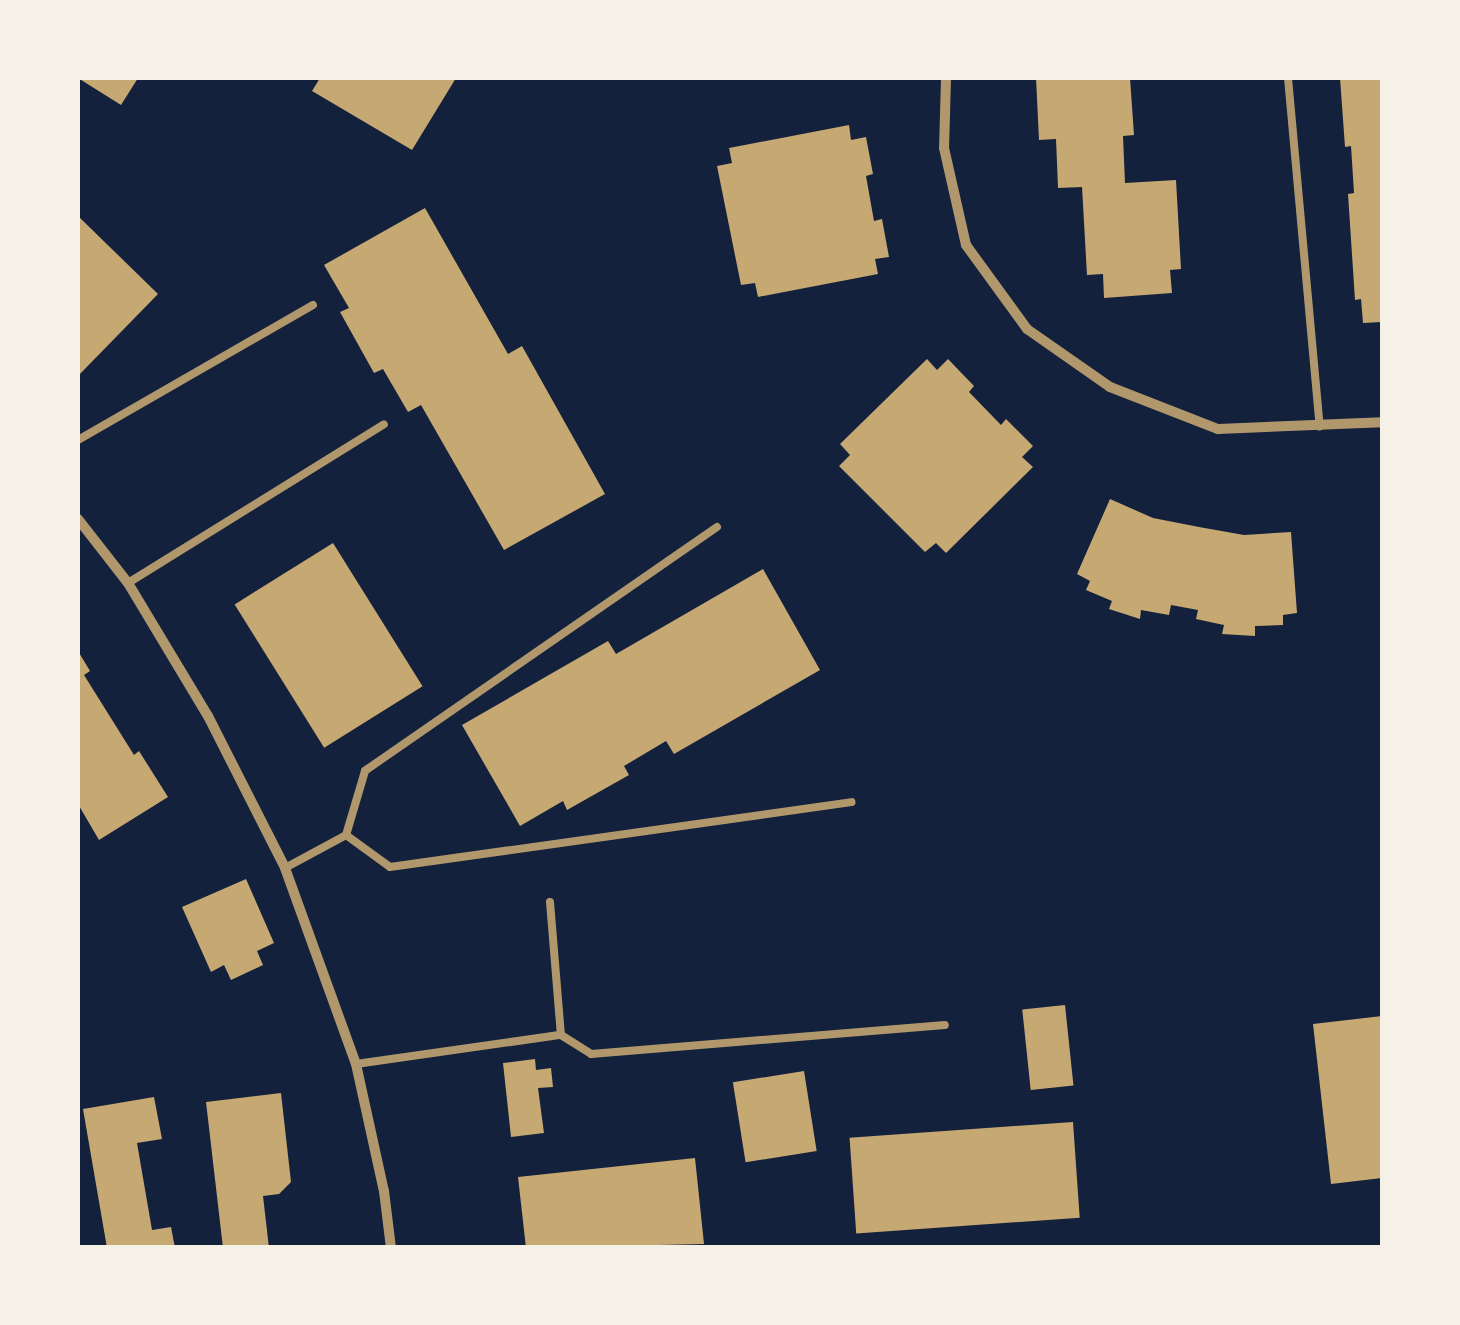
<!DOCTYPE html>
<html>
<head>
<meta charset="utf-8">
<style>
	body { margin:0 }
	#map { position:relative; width:1460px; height:1325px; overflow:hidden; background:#14213d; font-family:Raleway,sans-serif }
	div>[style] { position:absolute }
	.building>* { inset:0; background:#c6a872; transform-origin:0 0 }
	.service>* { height:8px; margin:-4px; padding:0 4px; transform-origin:4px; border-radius:4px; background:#b1986c }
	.minor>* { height:10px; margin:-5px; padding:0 5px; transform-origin:5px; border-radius:5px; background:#b1986c }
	span { translate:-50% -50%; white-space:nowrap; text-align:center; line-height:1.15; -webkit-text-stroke:8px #f6f1e7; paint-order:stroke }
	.frame { position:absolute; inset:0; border:80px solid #f6f1e7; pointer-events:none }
</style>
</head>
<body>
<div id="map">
	<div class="building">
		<div style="clip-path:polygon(78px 78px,138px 78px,121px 105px)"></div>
		<div style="clip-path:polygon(320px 78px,456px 78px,412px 150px,312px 91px)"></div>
		<div style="clip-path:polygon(1036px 78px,1130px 78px,1134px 135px,1123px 136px,1125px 183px,1176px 180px,1181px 269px,1170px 270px,1172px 293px,1104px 298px,1103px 274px,1087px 275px,1082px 187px,1058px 188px,1056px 139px,1039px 140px)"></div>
		<div style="clip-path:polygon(1340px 78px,1382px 78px,1382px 322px,1363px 323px,1361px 299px,1355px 300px,1348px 194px,1354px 193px,1351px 146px,1345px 147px)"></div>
		<div style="clip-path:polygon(849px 125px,851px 140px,866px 137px,873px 174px,866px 176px,874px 221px,882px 219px,889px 257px,875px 259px,878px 274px,758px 297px,755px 283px,741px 285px,717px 166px,732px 163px,729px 148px)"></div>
		<div style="clip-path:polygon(425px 208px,508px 354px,522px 346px,605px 494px,504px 550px,421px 405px,408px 412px,383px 369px,374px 373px,340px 312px,349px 308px,324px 265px)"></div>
		<div style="clip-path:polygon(78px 216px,158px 294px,78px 376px)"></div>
		<div style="clip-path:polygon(927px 359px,937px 370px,948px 359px,974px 386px,969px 392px,1001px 425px,1006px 419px,1033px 446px,1022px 457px,1033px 467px,946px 553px,936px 543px,925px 552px,839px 466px,850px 455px,840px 444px)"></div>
		<div style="clip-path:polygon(1110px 499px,1153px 518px,1199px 527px,1244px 535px,1291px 532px,1297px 613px,1283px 615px,1283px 625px,1255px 626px,1255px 636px,1222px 634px,1224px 625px,1196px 619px,1198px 610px,1171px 605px,1169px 615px,1141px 610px,1140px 619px,1109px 609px,1112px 601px,1086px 590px,1090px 581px,1077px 574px)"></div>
		<div style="left:333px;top:543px;width:169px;height:116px;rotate:58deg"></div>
		<div style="clip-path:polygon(763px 569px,820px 670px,674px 754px,666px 741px,624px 766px,629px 775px,567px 810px,563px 801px,520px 826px,462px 725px,608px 641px,616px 654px)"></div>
		<div style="clip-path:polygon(78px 651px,90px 671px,84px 675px,134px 755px,139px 751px,168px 797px,99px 840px,78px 804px)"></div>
		<div style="clip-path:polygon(246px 879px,274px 943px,257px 951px,263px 965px,231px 980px,224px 965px,211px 972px,182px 907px)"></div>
		<div style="left:1065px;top:1005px;width:81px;height:43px;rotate:84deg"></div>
		<div style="clip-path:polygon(1382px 1016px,1382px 1178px,1331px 1184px,1313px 1024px)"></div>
		<div style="clip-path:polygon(535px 1059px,536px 1070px,551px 1068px,553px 1087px,538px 1088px,544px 1133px,511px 1137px,503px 1063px)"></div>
		<div style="left:804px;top:1071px;width:81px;height:72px;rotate:81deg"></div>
		<div style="clip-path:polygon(281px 1093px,291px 1182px,279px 1194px,263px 1196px,269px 1248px,223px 1248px,206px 1102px)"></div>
		<div style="clip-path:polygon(154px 1097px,162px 1139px,137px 1143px,152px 1230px,171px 1227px,175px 1248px,107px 1248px,83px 1109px)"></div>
		<div style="left:1073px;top:1122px;width:96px;height:224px;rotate:86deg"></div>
		<div style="clip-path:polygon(695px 1158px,704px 1244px,526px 1248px,518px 1177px)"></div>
	</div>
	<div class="service">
		<div style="left:1288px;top:78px;width:350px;rotate:84.8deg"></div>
		<div style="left:78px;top:440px;width:271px;rotate:-29.9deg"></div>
		<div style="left:717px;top:527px;width:428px;rotate:145.3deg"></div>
		<div style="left:365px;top:771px;width:67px;rotate:106.5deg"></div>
		<div style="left:346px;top:835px;width:54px;rotate:36deg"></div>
		<div style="left:390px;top:867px;width:466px;rotate:-8deg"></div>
		<div style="left:128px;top:583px;width:301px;rotate:-31.8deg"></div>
		<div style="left:285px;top:868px;width:69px;rotate:-28.4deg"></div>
		<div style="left:550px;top:902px;width:133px;rotate:85.3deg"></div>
		<div style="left:356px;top:1064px;width:207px;rotate:-8.1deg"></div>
		<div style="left:561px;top:1035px;width:36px;rotate:32deg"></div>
		<div style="left:591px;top:1054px;width:355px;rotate:-4.7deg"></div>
	</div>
	<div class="minor">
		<div style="left:946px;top:78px;width:70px;rotate:91.6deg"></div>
		<div style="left:944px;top:148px;width:99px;rotate:77.2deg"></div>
		<div style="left:966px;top:245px;width:104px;rotate:54deg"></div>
		<div style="left:1027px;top:329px;width:101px;rotate:34.9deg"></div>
		<div style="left:1110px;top:387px;width:116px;rotate:21.3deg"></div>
		<div style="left:1218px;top:429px;width:164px;rotate:-2.4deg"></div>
		<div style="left:78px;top:519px;width:81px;rotate:52deg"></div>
		<div style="left:128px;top:583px;width:155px;rotate:59deg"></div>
		<div style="left:208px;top:716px;width:170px;rotate:63.1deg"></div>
		<div style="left:285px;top:868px;width:208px;rotate:70.1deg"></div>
		<div style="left:356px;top:1064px;width:130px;rotate:77.6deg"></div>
		<div style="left:384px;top:1191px;width:57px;rotate:83deg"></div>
	</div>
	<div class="frame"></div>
</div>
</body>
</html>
